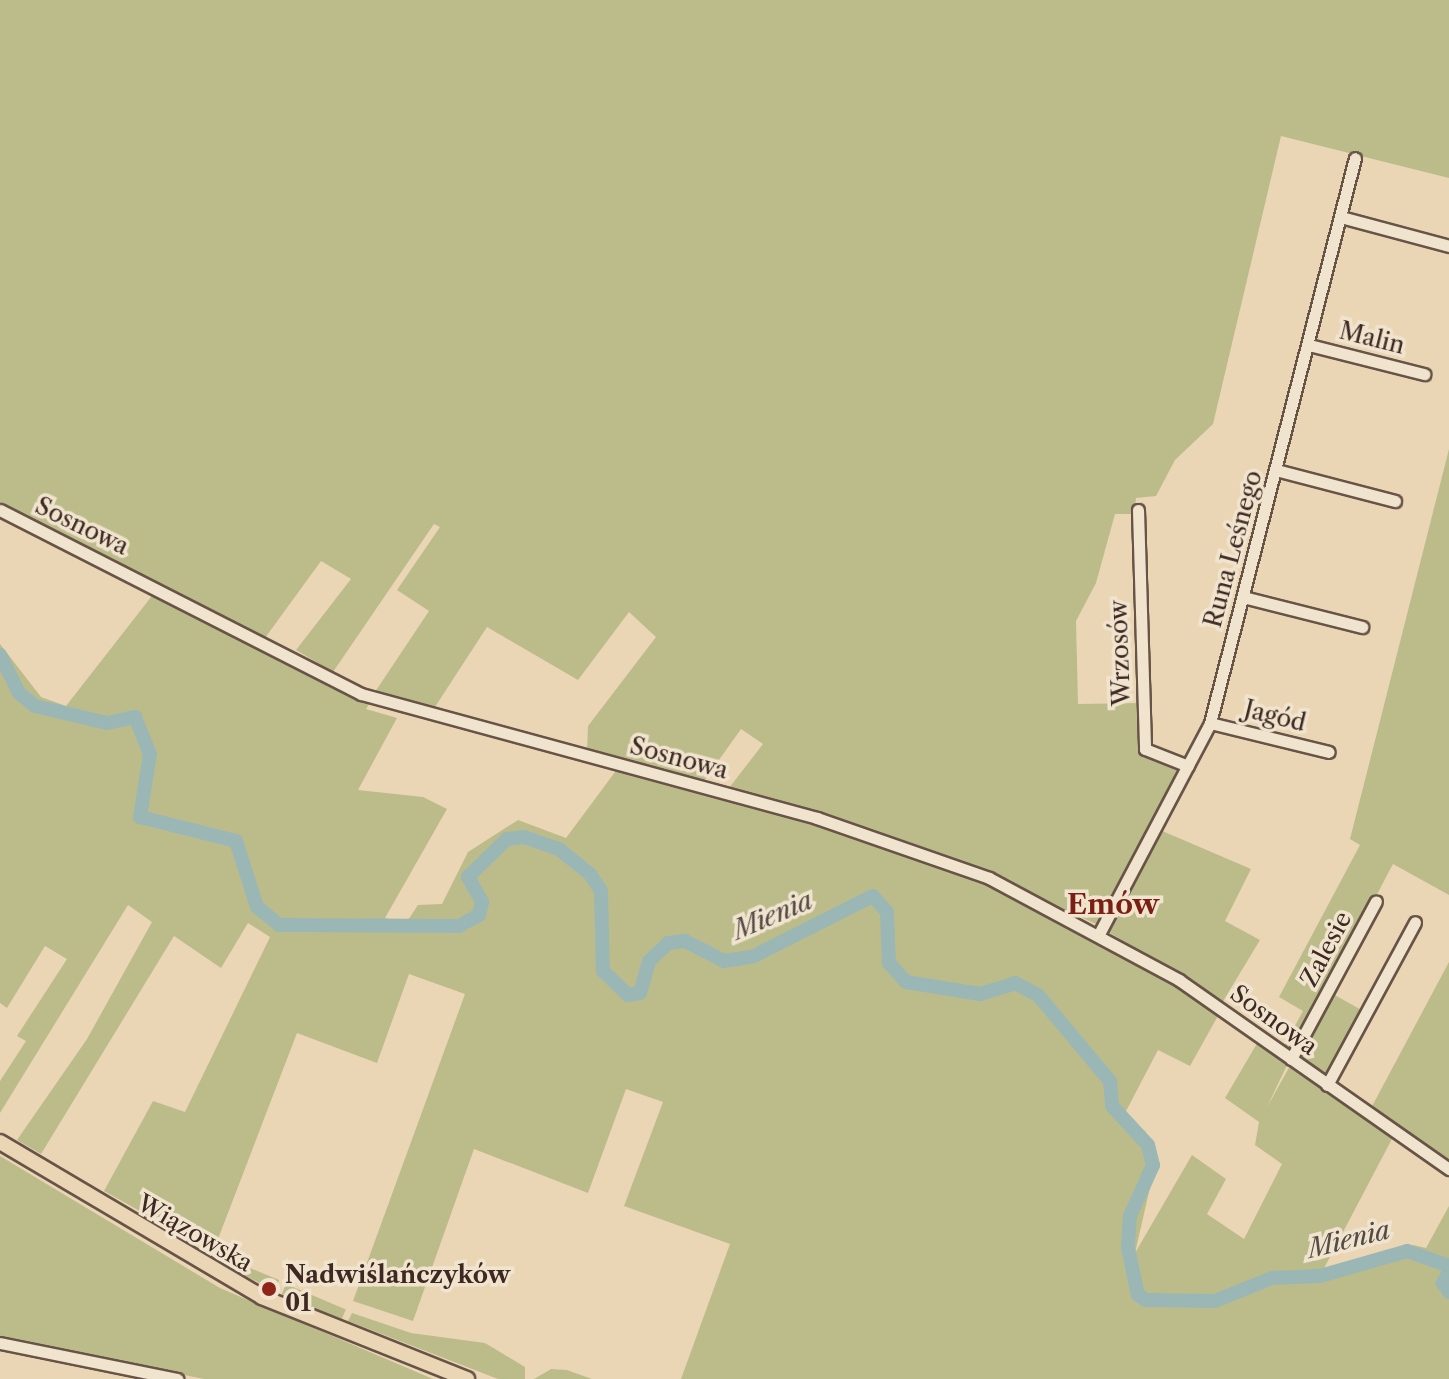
<!DOCTYPE html>
<html>
<head>
<meta charset="utf-8">
<style>
	body { margin:0 }
	#map { position:relative; width:1449px; height:1379px; overflow:hidden; background:#ead6b5; font-family:"Libre Caslon Text",serif }
	div>[style] { position:absolute }
	.green>* { inset:0; background:#bcbc8a; transform-origin:0 0 }
	.river>* { height:14px; margin:-7px; padding:0 7px; transform-origin:7px; border-radius:7px; background:#9ab7b6 }
	.roads { filter:drop-shadow(2px 0 #685447) drop-shadow(-2px 0 #685447) drop-shadow(0 2px #685447) drop-shadow(0 -2px #685447) }
	.minor>* { height:11px; margin:-5.5px; padding:0 5.5px; transform-origin:5.5px; border-radius:5.5px; background:#f1e4cf }
	.major>* { height:14px; margin:-7px; padding:0 7px; transform-origin:7px; border-radius:7px; background:#ead6b5 }
	.dots>* { width:22px; height:22px; translate:-50% -50%; box-sizing:border-box; border:4px solid #f1e4cf; border-radius:50% }
	span { translate:-50% -50%; white-space:nowrap; text-align:center; line-height:1.15; -webkit-text-stroke:7px #f1e4cf; paint-order:stroke }
	.street-label { font-size:24px; color:#3d2922 }
	.poi-label { font-size:24px; color:#3d2922; font-weight:700 }
	.left { translate:0 -50%; text-align:left }
	.water-label { font-size:26px; color:#544c47; font-style:italic }
	.quarter-label { font-size:28px; color:#7a1f14; font-weight:700 }
</style>
</head>
<body>
<div id="map">
	<div class="green">
		<div style="clip-path:polygon(0 0,1449px 0,1449px 178px,1281px 136px,1213px 424px,1175px 460px,1156px 496px,1136px 498px,1134px 514px,1115px 514px,1096px 583px,1076px 621px,1078px 704px,1140px 703px,1142px 756px,1178px 771px,1098px 925px,962px 862px,729px 788px,763px 744px,741px 729px,704px 781px,587px 750px,588px 726px,656px 637px,629px 612px,578px 680px,487px 627px,433px 710px,373px 695px,429px 611px,397px 590px,440px 527px,434px 524px,333px 672px,296px 650px,351px 579px,321px 561px,265px 638px,0 505px)"></div>
		<div style="clip-path:polygon(1449px 449px,1449px 895px,1393px 864px,1293px 1053px,1284px 1046px,1303px 1011px,1279px 997px,1360px 845px,1350px 839px)"></div>
		<div style="clip-path:polygon(155px 592px,369px 704px,366px 709px,397px 718px,358px 790px,423px 797px,447px 809px,385px 918px,406px 923px,418px 905px,442px 904px,468px 852px,518px 820px,566px 838px,618px 768px,961px 869px,1103px 939px,1219px 1014px,1190px 1066px,1158px 1050px,1124px 1115px,1145px 1131px,1157px 1157px,1135px 1253px,1192px 1155px,1226px 1179px,1207px 1214px,1244px 1239px,1282px 1164px,1255px 1145px,1259px 1122px,1225px 1098px,1259px 1040px,1289px 1061px,1267px 1107px,1291px 1064px,1393px 1137px,1322px 1272px,1413px 1245px,1426px 1248px,1449px 1206px,1449px 1379px,681px 1379px,730px 1244px,624px 1206px,663px 1102px,626px 1089px,588px 1193px,474px 1149px,413px 1321px,353px 1301px,465px 994px,409px 974px,377px 1063px,297px 1033px,213px 1252px,104px 1191px,153px 1101px,185px 1112px,270px 937px,248px 923px,221px 968px,174px 936px,41px 1154px,17px 1140px,87px 1039px,152px 922px,128px 905px,0 1113px,0 1081px,26px 1041px,17px 1036px,67px 959px,45px 946px,7px 1008px,0 1003px,0 644px,41px 697px,66px 706px)"></div>
		<div style="clip-path:polygon(1160px 830px,1251px 869px,1225px 921px,1260px 940px,1222px 1003px,1107px 931px)"></div>
		<div style="clip-path:polygon(1449px 962px,1449px 1163px,1370px 1110px)"></div>
		<div style="left:1331px;top:993px;width:38px;height:72px;rotate:29deg"></div>
		<div style="clip-path:polygon(0 1156px,220px 1288px,433px 1379px,204px 1379px,0 1338px)"></div>
		<div style="clip-path:polygon(231px 1260px,279px 1280px,276px 1292px,228px 1266px)"></div>
		<div style="left:286px;top:1284px;width:65px;height:11px;rotate:23deg"></div>
		<div style="clip-path:polygon(352px 1313px,411px 1333px,485px 1343px,525px 1367px,525px 1379px,498px 1379px,348px 1321px)"></div>
		<div style="clip-path:polygon(551px 1369px,567px 1370px,592px 1379px,534px 1379px)"></div>
	</div>
	<div class="river">
		<div style="left:0;top:655px;width:42px;rotate:63.4deg"></div>
		<div style="left:19px;top:693px;width:21px;rotate:39deg"></div>
		<div style="left:35px;top:706px;width:74px;rotate:13.3deg"></div>
		<div style="left:107px;top:723px;width:29px;rotate:-12deg"></div>
		<div style="left:135px;top:717px;width:40px;rotate:68deg"></div>
		<div style="left:150px;top:754px;width:64px;rotate:99deg"></div>
		<div style="left:140px;top:817px;width:99px;rotate:14deg"></div>
		<div style="left:236px;top:841px;width:69px;rotate:72.3deg"></div>
		<div style="left:257px;top:907px;width:28px;rotate:39deg"></div>
		<div style="left:279px;top:925px;width:180px;rotate:0.3deg"></div>
		<div style="left:459px;top:926px;width:23px;rotate:-29deg"></div>
		<div style="left:479px;top:915px;width:13px;rotate:-77deg"></div>
		<div style="left:482px;top:902px;width:29px;rotate:-119deg"></div>
		<div style="left:468px;top:877px;width:54px;rotate:-44.3deg"></div>
		<div style="left:507px;top:839px;width:17px;rotate:-7deg"></div>
		<div style="left:524px;top:837px;width:37px;rotate:19deg"></div>
		<div style="left:559px;top:849px;width:40px;rotate:39deg"></div>
		<div style="left:590px;top:874px;width:20px;rotate:57deg"></div>
		<div style="left:601px;top:891px;width:80px;rotate:88.6deg"></div>
		<div style="left:603px;top:971px;width:35px;rotate:44deg"></div>
		<div style="left:628px;top:995px;width:12px;rotate:-9deg"></div>
		<div style="left:640px;top:993px;width:33px;rotate:-74deg"></div>
		<div style="left:649px;top:961px;width:26px;rotate:-43deg"></div>
		<div style="left:668px;top:943px;width:17px;rotate:-7deg"></div>
		<div style="left:685px;top:941px;width:44px;rotate:27.1deg"></div>
		<div style="left:724px;top:961px;width:30px;rotate:-9deg"></div>
		<div style="left:754px;top:956px;width:133px;rotate:-26.8deg"></div>
		<div style="left:873px;top:896px;width:21px;rotate:49deg"></div>
		<div style="left:887px;top:912px;width:51px;rotate:87.8deg"></div>
		<div style="left:889px;top:963px;width:25px;rotate:48deg"></div>
		<div style="left:906px;top:982px;width:75px;rotate:9.2deg"></div>
		<div style="left:980px;top:994px;width:37px;rotate:-17deg"></div>
		<div style="left:1015px;top:983px;width:26px;rotate:28deg"></div>
		<div style="left:1038px;top:995px;width:112px;rotate:50.1deg"></div>
		<div style="left:1110px;top:1081px;width:25px;rotate:85deg"></div>
		<div style="left:1112px;top:1106px;width:53px;rotate:47.3deg"></div>
		<div style="left:1148px;top:1145px;width:21px;rotate:76deg"></div>
		<div style="left:1153px;top:1165px;width:56px;rotate:114.3deg"></div>
		<div style="left:1130px;top:1216px;width:32px;rotate:94deg"></div>
		<div style="left:1128px;top:1248px;width:48px;rotate:78deg"></div>
		<div style="left:1138px;top:1295px;width:9px;rotate:32deg"></div>
		<div style="left:1146px;top:1300px;width:69px;rotate:0.8deg"></div>
		<div style="left:1215px;top:1301px;width:61px;rotate:-22deg"></div>
		<div style="left:1272px;top:1278px;width:48px;rotate:-2.4deg"></div>
		<div style="left:1320px;top:1276px;width:91px;rotate:-16deg"></div>
		<div style="left:1407px;top:1251px;width:45px;rotate:19.7deg"></div>
		<div style="left:1449px;top:1272px;width:13px;rotate:119deg"></div>
		<div style="left:1443px;top:1283px;width:11px;rotate:56deg"></div>
	</div>
	<div class="roads">
		<div class="minor">
			<div style="left:1341px;top:217px;width:112px;rotate:15deg"></div>
			<div style="left:1309px;top:345px;width:119px;rotate:14.2deg"></div>
			<div style="left:1276px;top:470px;width:123px;rotate:14.6deg"></div>
			<div style="left:0;top:510px;width:405px;rotate:27deg"></div>
			<div style="left:361px;top:694px;width:473px;rotate:15.2deg"></div>
			<div style="left:817px;top:818px;width:182px;rotate:19.2deg"></div>
			<div style="left:989px;top:878px;width:216px;rotate:28.2deg"></div>
			<div style="left:1179px;top:980px;width:330px;rotate:35deg"></div>
			<div style="left:1138px;top:510px;width:239px;rotate:88.3deg"></div>
			<div style="left:1145px;top:749px;width:46px;rotate:21.6deg"></div>
			<div style="left:1243px;top:597px;width:123px;rotate:14.1deg"></div>
			<div style="left:1210px;top:723px;width:122px;rotate:13.7deg"></div>
			<div style="left:1100px;top:932px;width:236px;rotate:-62.2deg"></div>
			<div style="left:1210px;top:723px;width:583px;rotate:-75.61deg"></div>
			<div style="left:1291px;top:1059px;width:179px;rotate:-61.7deg"></div>
			<div style="left:1327px;top:1085px;width:185px;rotate:-61.6deg"></div>
			<div style="left:0;top:1343px;width:181px;rotate:11.5deg"></div>
		</div>
		<div class="major">
			<div style="left:0;top:1142px;width:304px;rotate:30.6deg"></div>
			<div style="left:262px;top:1297px;width:221px;rotate:21.8deg"></div>
		</div>
	</div>
	<div class="dots">
		<div style="left:269px;top:1289px;background:#8f2418"></div>
	</div>
	<div class="street-label">
		<span style="left:1372px;top:338px;rotate:14deg">Malin</span>
		<span style="left:82px;top:526px;rotate:26deg">Sosnowa</span>
		<span style="left:1233px;top:549px;rotate:-75deg">Runa Leśnego</span>
		<span style="left:1120px;top:653px;rotate:-92deg">Wrzosów</span>
		<span style="left:1275px;top:716px;rotate:14deg">Jagód</span>
		<span style="left:679px;top:758px;rotate:15deg">Sosnowa</span>
		<span style="left:1326px;top:949px;rotate:-62deg">Zalesie</span>
		<span style="left:1274px;top:1020px;rotate:36deg">Sosnowa</span>
		<span style="left:195px;top:1233px;rotate:30deg">Wiązowska</span>
	</div>
	<div class="poi-label">
		<span class="left" style="left:285px;top:1289px">Nadwiślańczyków<br>01</span>
	</div>
	<div class="water-label">
		<span style="left:773px;top:916px;rotate:-23deg">Mienia</span>
		<span style="left:1349px;top:1240px;rotate:-14deg">Mienia</span>
	</div>
	<div class="quarter-label">
		<span style="left:1113px;top:904px">Emów</span>
	</div>
</div>
</body>
</html>
